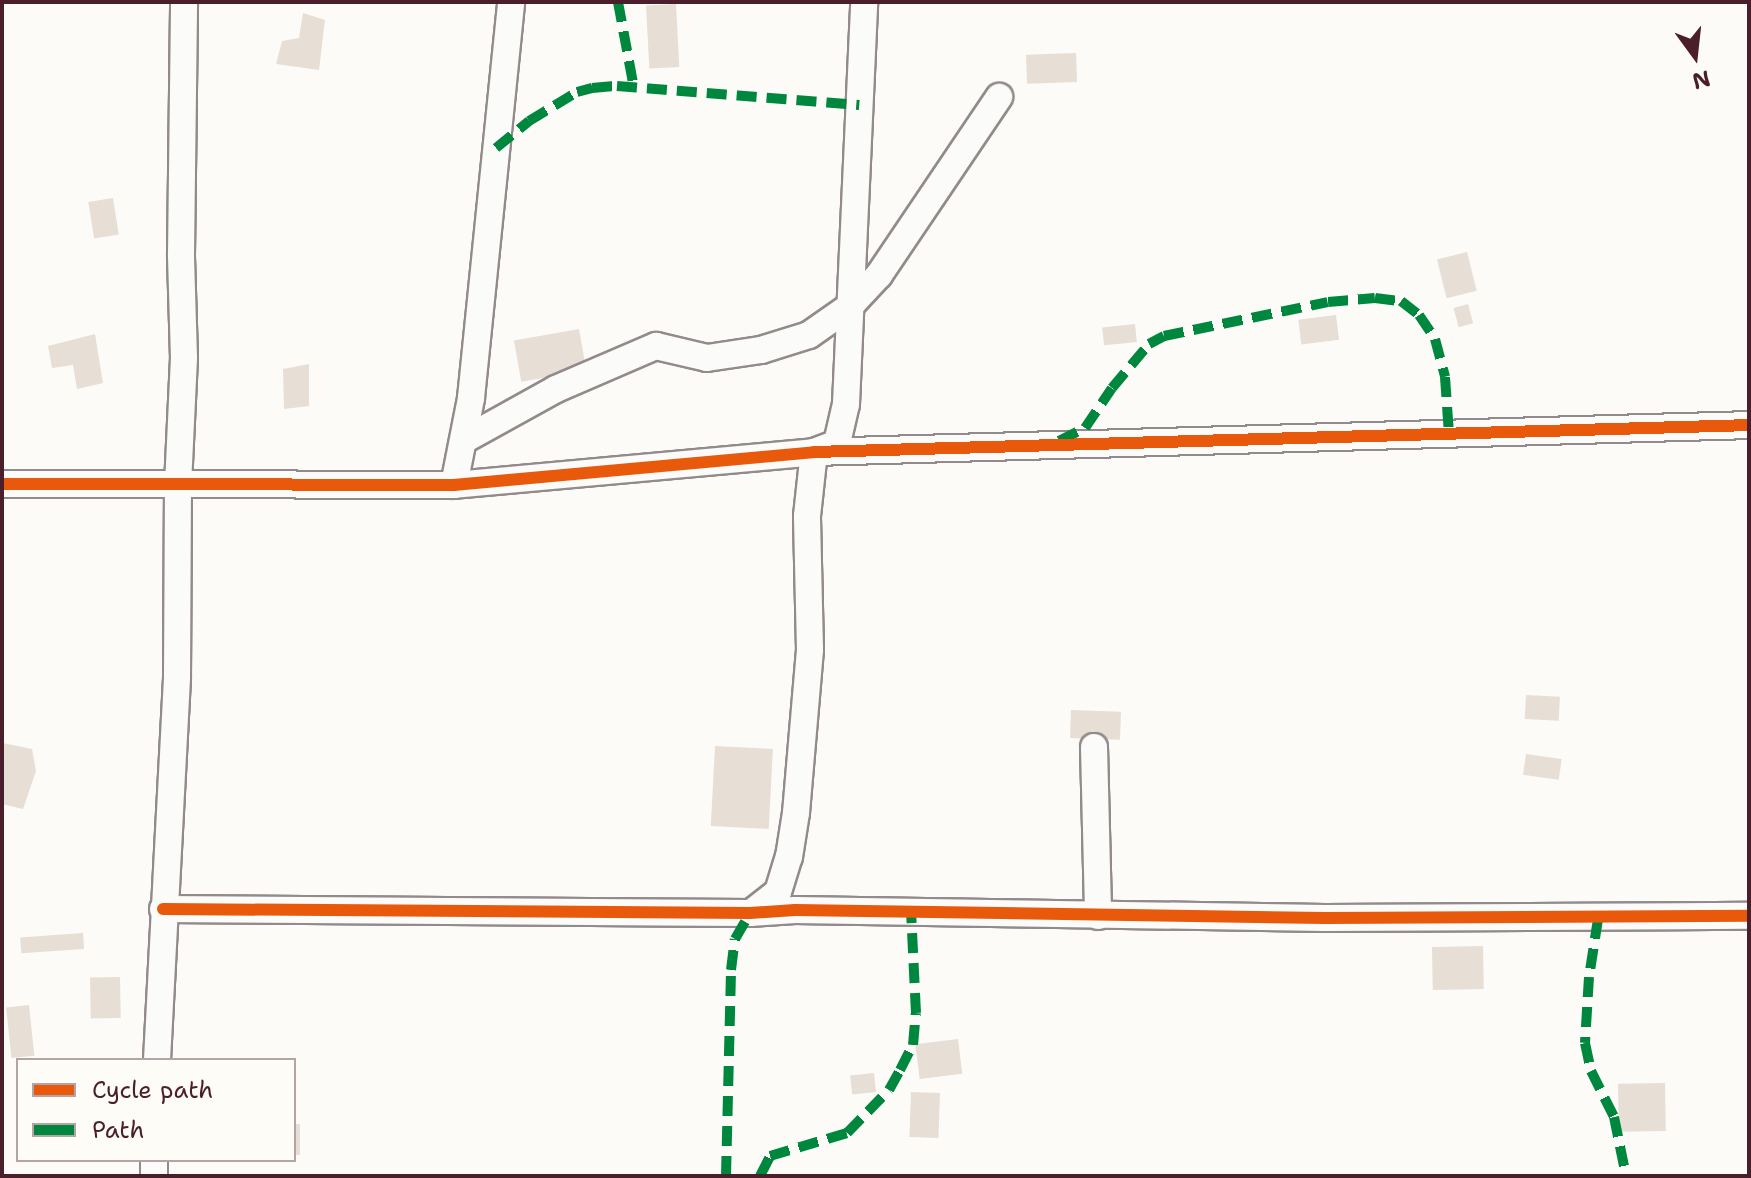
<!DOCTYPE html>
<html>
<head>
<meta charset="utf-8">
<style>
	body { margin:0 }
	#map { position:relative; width:1751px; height:1178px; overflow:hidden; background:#fcfbf8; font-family:"Shantell Sans",sans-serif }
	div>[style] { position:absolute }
	.building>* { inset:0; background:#e7ded5; transform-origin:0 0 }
	.roads { filter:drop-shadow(2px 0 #928a8b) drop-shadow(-2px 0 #928a8b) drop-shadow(0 2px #928a8b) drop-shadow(0 -2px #928a8b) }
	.minor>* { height:26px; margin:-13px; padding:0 13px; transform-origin:13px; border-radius:13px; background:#fbfbf9 }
	.quiet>* { height:10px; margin-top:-5px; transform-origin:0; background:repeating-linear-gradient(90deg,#00873e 0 20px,transparent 0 30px) }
	.cycleway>* { height:12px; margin:-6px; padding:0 6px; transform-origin:6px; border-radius:6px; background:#e8590c }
	span { translate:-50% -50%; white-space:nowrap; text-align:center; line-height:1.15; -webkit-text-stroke:6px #fdfcf7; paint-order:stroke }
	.frame { position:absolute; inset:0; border:4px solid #4a1f2b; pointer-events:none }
	.legend { position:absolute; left:16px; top:1058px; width:280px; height:104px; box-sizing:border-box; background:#fdfcf7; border:2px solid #b5a4a5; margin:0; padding:10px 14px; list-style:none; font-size:24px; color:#4a1f2b }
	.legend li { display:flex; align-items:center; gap:16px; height:40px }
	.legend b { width:40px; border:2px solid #b5a4a5 }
	.north { position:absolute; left:1655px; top:16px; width:80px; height:80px; -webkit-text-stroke:6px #fdfcf7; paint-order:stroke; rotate:165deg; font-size:22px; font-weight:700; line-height:32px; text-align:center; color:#4a1f2b }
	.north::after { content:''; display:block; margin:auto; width:28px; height:36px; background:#4a1f2b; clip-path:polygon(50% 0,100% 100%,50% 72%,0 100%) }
</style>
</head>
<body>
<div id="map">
	<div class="building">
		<div style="left:676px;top:4px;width:63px;height:30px;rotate:87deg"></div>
		<div style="clip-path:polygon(303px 13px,325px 20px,319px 70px,276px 64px,282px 41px,299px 38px)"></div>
		<div style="left:1076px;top:53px;width:29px;height:50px;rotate:88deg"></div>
		<div style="left:113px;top:198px;width:37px;height:25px;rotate:81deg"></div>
		<div style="left:1467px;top:252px;width:40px;height:31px;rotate:76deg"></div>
		<div style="left:1468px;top:304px;width:20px;height:15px;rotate:75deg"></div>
		<div style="left:1336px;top:315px;width:25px;height:38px;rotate:83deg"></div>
		<div style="left:1135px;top:324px;width:18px;height:33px;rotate:84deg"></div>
		<div style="left:579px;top:329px;width:42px;height:66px;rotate:80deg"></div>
		<div style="clip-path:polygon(95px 334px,103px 383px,77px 389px,73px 365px,52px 368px,48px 346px)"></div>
		<div style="clip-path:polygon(309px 364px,309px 406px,284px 409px,283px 369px)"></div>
		<div style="left:1526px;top:695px;width:34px;height:24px;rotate:3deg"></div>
		<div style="left:1071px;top:710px;width:50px;height:28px;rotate:2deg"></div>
		<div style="clip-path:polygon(3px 743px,32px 749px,36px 771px,23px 809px,2px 804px)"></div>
		<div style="left:715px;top:746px;width:58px;height:80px;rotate:3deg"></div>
		<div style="left:1526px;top:754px;width:36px;height:21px;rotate:8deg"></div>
		<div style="left:83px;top:933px;width:16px;height:63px;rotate:86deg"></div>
		<div style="left:1483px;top:946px;width:43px;height:51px;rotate:89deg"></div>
		<div style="left:120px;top:977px;width:41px;height:30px;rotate:89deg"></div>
		<div style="left:29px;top:1005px;width:51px;height:23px;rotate:84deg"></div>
		<div style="left:958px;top:1039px;width:35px;height:43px;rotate:83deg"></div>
		<div style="left:874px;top:1073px;width:19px;height:24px;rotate:84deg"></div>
		<div style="left:1665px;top:1083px;width:48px;height:47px;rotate:89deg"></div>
		<div style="left:911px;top:1092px;width:29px;height:45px;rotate:2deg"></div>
		<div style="left:294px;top:1124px;width:6px;height:31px"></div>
	</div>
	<div class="roads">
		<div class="minor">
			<div style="left:464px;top:440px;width:105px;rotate:-29deg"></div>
			<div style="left:556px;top:389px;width:109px;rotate:-23.3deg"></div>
			<div style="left:656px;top:346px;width:52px;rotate:13.2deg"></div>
			<div style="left:707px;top:358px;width:55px;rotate:-8.4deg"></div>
			<div style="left:761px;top:350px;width:50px;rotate:-17.4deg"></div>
			<div style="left:809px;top:335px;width:49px;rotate:-35deg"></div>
			<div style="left:849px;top:307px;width:44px;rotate:-46.8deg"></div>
			<div style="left:879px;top:275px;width:215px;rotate:-56deg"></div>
			<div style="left:2px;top:484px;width:452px;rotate:0.1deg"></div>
			<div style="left:454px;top:485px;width:362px;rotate:-5.2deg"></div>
			<div style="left:814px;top:452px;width:935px;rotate:-1.65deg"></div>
			<div style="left:454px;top:485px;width:89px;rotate:-78.9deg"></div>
			<div style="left:471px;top:398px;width:398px;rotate:-84.2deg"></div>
			<div style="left:1094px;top:747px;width:169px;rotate:88.6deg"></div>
			<div style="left:163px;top:909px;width:587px;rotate:0.39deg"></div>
			<div style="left:750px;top:913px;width:45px;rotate:-3.8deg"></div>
			<div style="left:795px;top:910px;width:530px;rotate:0.86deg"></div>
			<div style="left:1325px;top:918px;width:424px;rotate:-0.3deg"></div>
			<div style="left:751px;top:913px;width:34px;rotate:-38deg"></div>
			<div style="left:778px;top:892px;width:37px;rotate:-73deg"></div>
			<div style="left:789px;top:857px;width:45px;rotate:-81deg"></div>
			<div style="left:796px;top:813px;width:164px;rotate:-85.1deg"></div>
			<div style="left:810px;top:650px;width:134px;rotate:-91.3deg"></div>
			<div style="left:807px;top:516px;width:64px;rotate:-83.8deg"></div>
			<div style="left:814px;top:452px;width:25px;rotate:-21deg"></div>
			<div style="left:837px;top:443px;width:40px;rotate:-77deg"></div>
			<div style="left:846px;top:404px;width:402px;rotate:-87.4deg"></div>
			<div style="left:157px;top:1060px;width:384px;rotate:-87deg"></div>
			<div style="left:177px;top:677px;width:192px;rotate:-89.7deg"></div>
			<div style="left:178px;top:485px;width:127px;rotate:-87.3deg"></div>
			<div style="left:184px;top:358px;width:104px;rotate:-91.7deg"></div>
			<div style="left:181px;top:254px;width:252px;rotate:-89.3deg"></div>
			<div style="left:154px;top:1176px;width:16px;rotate:-90deg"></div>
		</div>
	</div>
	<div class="quiet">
		<div style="left:618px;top:2px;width:87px;rotate:79.5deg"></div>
		<div style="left:496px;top:148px;width:43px;rotate:-39.3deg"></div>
		<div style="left:529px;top:121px;width:56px;rotate:-31.1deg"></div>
		<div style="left:577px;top:92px;width:16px;rotate:-15deg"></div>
		<div style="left:592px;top:88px;width:25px;rotate:-5deg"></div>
		<div style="left:617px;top:86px;width:243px;rotate:4.5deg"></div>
		<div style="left:1059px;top:441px;width:29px;rotate:-27deg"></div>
		<div style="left:1085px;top:428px;width:48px;rotate:-56deg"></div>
		<div style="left:1112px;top:388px;width:57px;rotate:-49.9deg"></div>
		<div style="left:1149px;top:344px;width:17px;rotate:-28deg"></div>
		<div style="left:1164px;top:336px;width:167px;rotate:-11.7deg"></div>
		<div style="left:1328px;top:302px;width:47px;rotate:-4.9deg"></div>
		<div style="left:1375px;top:298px;width:26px;rotate:7deg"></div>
		<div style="left:1401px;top:301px;width:23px;rotate:38deg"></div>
		<div style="left:1419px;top:315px;width:29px;rotate:56deg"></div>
		<div style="left:1435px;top:339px;width:39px;rotate:75deg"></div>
		<div style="left:1445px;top:377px;width:57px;rotate:86deg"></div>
		<div style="left:1598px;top:919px;width:59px;rotate:98.8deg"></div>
		<div style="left:1589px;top:977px;width:66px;rotate:93.5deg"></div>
		<div style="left:1585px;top:1043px;width:29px;rotate:78deg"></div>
		<div style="left:1591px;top:1071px;width:51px;rotate:63.4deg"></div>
		<div style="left:1614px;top:1117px;width:60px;rotate:78.5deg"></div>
		<div style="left:726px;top:1176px;width:206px;rotate:-88.6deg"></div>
		<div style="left:731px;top:970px;width:31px;rotate:-83deg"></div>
		<div style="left:735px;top:939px;width:30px;rotate:-60deg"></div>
		<div style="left:760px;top:1176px;width:22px;rotate:-63deg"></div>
		<div style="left:770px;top:1156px;width:80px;rotate:-16.6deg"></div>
		<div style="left:847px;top:1133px;width:60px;rotate:-45.7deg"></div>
		<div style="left:889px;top:1090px;width:23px;rotate:-61deg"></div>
		<div style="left:900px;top:1070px;width:28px;rotate:-63deg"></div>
		<div style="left:913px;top:1045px;width:32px;rotate:-85deg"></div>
		<div style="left:916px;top:1013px;width:101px;rotate:-92.8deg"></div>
	</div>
	<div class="cycleway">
		<div style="left:2px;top:484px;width:452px;rotate:0.1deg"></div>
		<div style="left:454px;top:485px;width:362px;rotate:-5.2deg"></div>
		<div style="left:814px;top:452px;width:935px;rotate:-1.65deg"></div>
		<div style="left:163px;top:909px;width:587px;rotate:0.39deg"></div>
		<div style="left:750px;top:913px;width:45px;rotate:-3.8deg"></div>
		<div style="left:795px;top:910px;width:530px;rotate:0.86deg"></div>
		<div style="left:1325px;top:918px;width:424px;rotate:-0.3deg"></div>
	</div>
	<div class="frame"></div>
	<ul class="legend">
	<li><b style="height:10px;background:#e8590c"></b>Cycle path</li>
	<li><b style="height:10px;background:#00873e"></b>Path</li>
	</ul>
	<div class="north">N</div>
</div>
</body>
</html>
